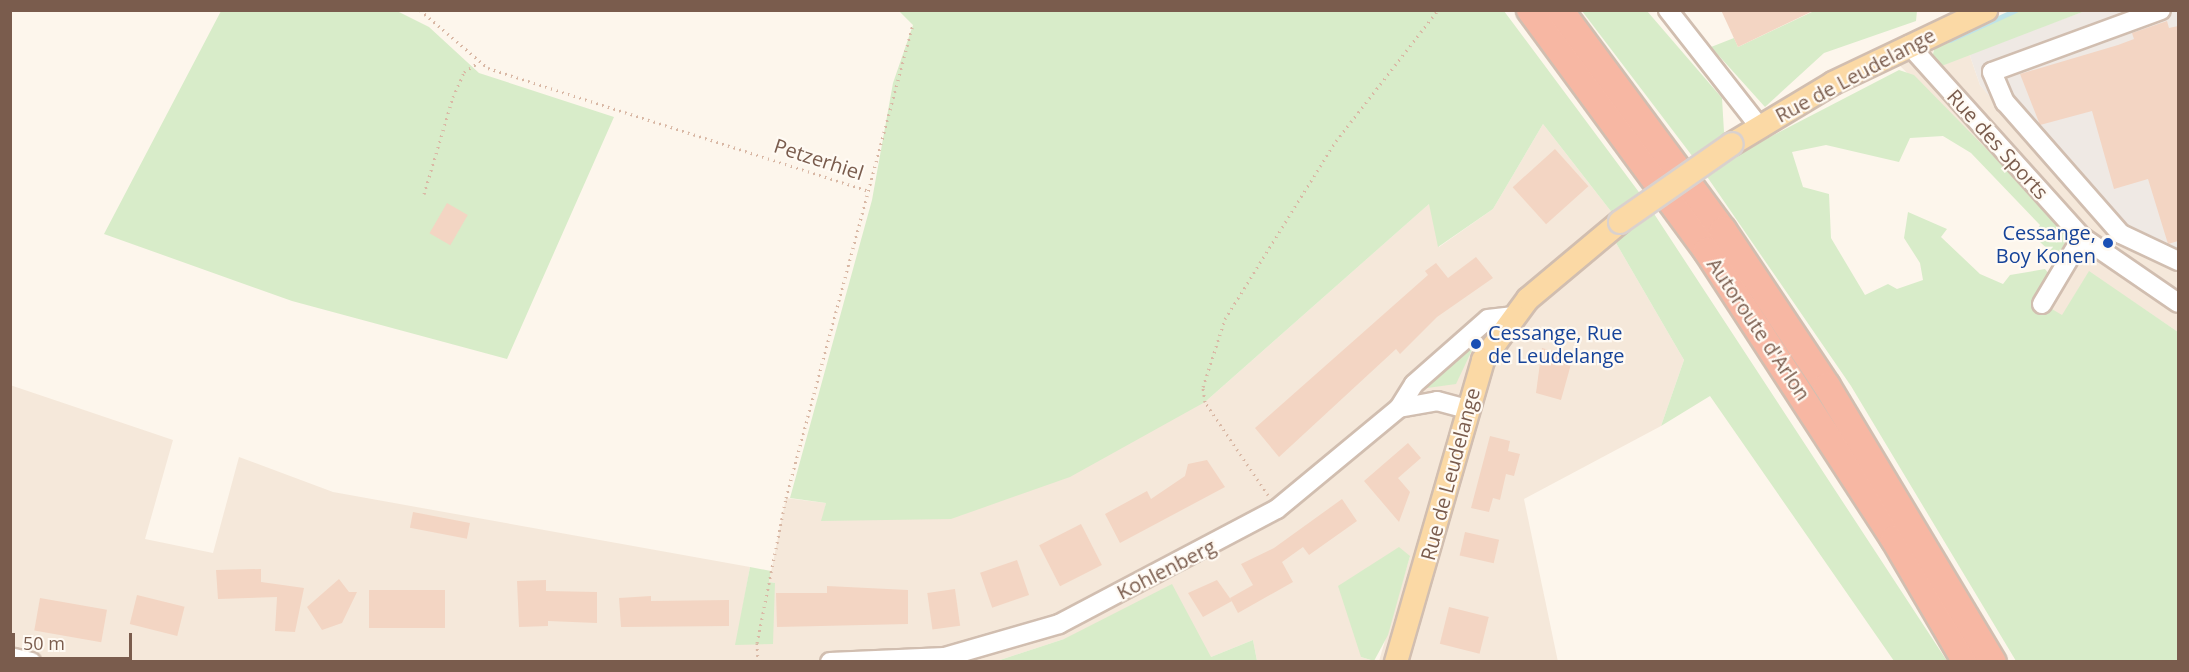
<!DOCTYPE html>
<html>
<head>
<meta charset="utf-8">
<style>
	body { margin:0 }
	#map { position:relative; width:2189px; height:672px; overflow:hidden; background:#fdf6ec; font-family:"Open Sans",sans-serif }
	div>[style] { position:absolute }
	.residential>* { inset:0; background:#f5e8da }
	.industrial>* { inset:0; background:#efe9e4 }
	.green>* { inset:0; background:#d8ecc9 }
	.stream>* { height:4.5px; margin:-2.25px; padding:0 2.25px; transform-origin:2.25px; border-radius:2.25px; background:#bfe3e8 }
	.building>* { inset:0; background:#f3d5c3; transform-origin:0 0 }
	.path>* { height:3px; margin-top:-1.5px; transform-origin:0; background:repeating-linear-gradient(90deg,#d9b8a5 0 1.5px,transparent 0 6px) }
	.roads { filter:drop-shadow(2px 0 #d1beb0) drop-shadow(-2px 0 #d1beb0) drop-shadow(0 2px #d1beb0) drop-shadow(0 -2px #d1beb0) }
	.minor>* { height:18px; margin:-9px; padding:0 9px; transform-origin:9px; border-radius:9px; background:#fff }
	.major>* { height:22px; margin:-11px; padding:0 11px; transform-origin:11px; border-radius:11px; background:#fbd9a5 }
	.highway>* { height:26px; margin:-13px; padding:0 13px; transform-origin:13px; border-radius:13px; background:#f7b7a3 }
	.bridges { filter:drop-shadow(2px 0 #dad1cd) drop-shadow(-2px 0 #dad1cd) drop-shadow(0 2px #dad1cd) drop-shadow(0 -2px #dad1cd) }
	.major-bridge>* { height:22px; margin:-11px; padding:0 11px; transform-origin:11px; border-radius:11px; background:#fbd9a5 }
	.dots>* { width:16px; height:16px; translate:-50% -50%; box-sizing:border-box; border:3px solid #fffaf3; border-radius:50% }
	span { translate:-50% -50%; white-space:nowrap; text-align:center; line-height:1.15; -webkit-text-stroke:4.5px #fffaf3; paint-order:stroke }
	.street-label { font-size:20px; color:#7a5c4d }
	.transit-label { font-size:20px; color:#164399 }
	.right { translate:-100% -50%; text-align:right }
	.left { translate:0 -50%; text-align:left }
	.frame { position:absolute; inset:0; border:12px solid #7a5c4d; pointer-events:none }
	.scale { position:absolute; left:12px; top:633px; width:120px; height:27px; box-sizing:border-box; border:3px solid #7a5c4d; border-top:0; padding-left:8px; font-size:18px; line-height:21px; white-space:nowrap; color:#7a5c4d; -webkit-text-stroke:4px #fffaf3; paint-order:stroke }
</style>
</head>
<body>
<div id="map">
	<div class="residential">
		<div style="clip-path:polygon(1935px 46px,1932px 54px,1939px 67px,1969px 53px,1980px 85px,2117px 239px,2178px 270px,2178px 332px,2089px 272px,2062px 316px,2034px 299px,2066px 241px,2065px 229px,1889px 55px)"></div>
		<div style="clip-path:polygon(1543px 124px,1627px 232px,1616px 243px,1684px 360px,1661px 426px,1524px 499px,1558px 662px,1379px 661px,1410px 556px,1361px 657px,1374px 661px,1257px 661px,1253px 640px,1211px 657px,1064px 639px,997px 661px,11px 661px,10px 385px,173px 440px,145px 539px,213px 553px,239px 457px,333px 492px,750px 567px,736px 645px,775px 583px,769px 582px,786px 498px,826px 503px,822px 521px,1205px 402px,1430px 203px,1439px 247px,1493px 209px)"></div>
	</div>
	<div class="industrial">
		<div style="clip-path:polygon(2085px 11px,2178px 11px,2178px 270px,2117px 239px,2073px 195px,1980px 85px,1969px 53px)"></div>
	</div>
	<div class="green">
		<div style="clip-path:polygon(221px 11px,397px 11px,429px 27px,479px 73px,614px 117px,507px 359px,292px 301px,104px 234px)"></div>
		<div style="clip-path:polygon(899px 11px,1504px 11px,1647px 203px,1947px 661px,1894px 661px,1710px 396px,1661px 426px,1684px 360px,1616px 243px,1627px 232px,1543px 124px,1493px 209px,1438px 247px,1429px 204px,1205px 402px,1070px 477px,951px 519px,821px 521px,826px 503px,790px 498px,872px 200px,893px 83px,913px 25px)"></div>
		<div style="clip-path:polygon(1582px 11px,1647px 11px,1722px 98px,1724px 132px,1739px 153px,1899px 70px,1914px 75px,2065px 229px,2066px 241px,2057px 257px,2033px 236px,2040px 225px,1971px 153px,1943px 136px,1910px 138px,1899px 162px,1826px 145px,1792px 152px,1803px 187px,1829px 194px,1831px 238px,1865px 295px,1888px 284px,1897px 289px,1923px 280px,1920px 263px,1904px 238px,1908px 212px,1947px 229px,1941px 237px,1980px 274px,2003px 284px,2010px 275px,2045px 269px,2049px 274px,2035px 299px,2062px 315px,2089px 271px,2178px 332px,2178px 661px,2016px 661px,1851px 386px,1699px 165px)"></div>
		<div style="clip-path:polygon(1814px 11px,1917px 11px,1916px 21px,1824px 53px,1765px 107px,1711px 47px,1734px 38px,1738px 47px)"></div>
		<div style="clip-path:polygon(2014px 11px,2085px 11px,1939px 67px,1932px 58px,1935px 46px)"></div>
		<div style="clip-path:polygon(1467px 347px,1473px 348px,1456px 384px,1420px 389px)"></div>
		<div style="clip-path:polygon(1399px 547px,1410px 556px,1388px 635px,1374px 661px,1361px 657px,1338px 586px)"></div>
		<div style="clip-path:polygon(750px 567px,771px 571px,769px 582px,775px 583px,773px 644px,735px 645px)"></div>
		<div style="clip-path:polygon(1172px 584px,1211px 657px,1253px 640px,1257px 661px,997px 661px,1064px 639px)"></div>
	</div>
	<div class="stream">
		<div style="left:1950px;top:40px;width:72px;rotate:-24.4deg"></div>
	</div>
	<div class="building">
		<div style="clip-path:polygon(1721px 10px,1815px 10px,1738px 47px)"></div>
		<div style="clip-path:polygon(2167px 21px,2169px 28px,2178px 26px,2178px 241px,2168px 244px,2148px 179px,2114px 189px,2092px 111px,2040px 125px,2020px 74px,2118px 45px,2134px 39px,2132px 33px)"></div>
		<div style="left:1555px;top:149px;width:50px;height:57px;rotate:48deg"></div>
		<div style="left:447px;top:203px;width:24px;height:35px;rotate:30deg"></div>
		<div style="clip-path:polygon(1476px 257px,1493px 278px,1437px 317px,1400px 354px,1396px 349px,1279px 457px,1255px 428px,1428px 275px,1425px 271px,1436px 263px,1448px 278px)"></div>
		<div style="clip-path:polygon(1542px 348px,1573px 357px,1561px 400px,1536px 393px)"></div>
		<div style="clip-path:polygon(1490px 436px,1510px 441px,1508px 451px,1520px 454px,1514px 476px,1506px 474px,1500px 500px,1493px 498px,1489px 512px,1471px 508px)"></div>
		<div style="clip-path:polygon(1408px 443px,1421px 458px,1398px 478px,1410px 492px,1399px 522px,1364px 481px)"></div>
		<div style="clip-path:polygon(1207px 460px,1225px 487px,1120px 543px,1105px 514px,1147px 491px,1151px 499px,1185px 476px,1188px 464px)"></div>
		<div style="clip-path:polygon(1342px 499px,1357px 521px,1309px 555px,1303px 547px,1282px 562px,1293px 582px,1238px 613px,1230px 598px,1253px 585px,1241px 564px,1274px 548px)"></div>
		<div style="left:413px;top:512px;width:58px;height:16px;rotate:11deg"></div>
		<div style="left:1081px;top:524px;width:46px;height:47px;rotate:63deg"></div>
		<div style="left:1465px;top:532px;width:35px;height:24px;rotate:13deg"></div>
		<div style="left:1017px;top:560px;width:37px;height:39px;rotate:71deg"></div>
		<div style="clip-path:polygon(261px 569px,261px 582px,304px 588px,295px 632px,275px 631px,277px 597px,218px 599px,216px 570px)"></div>
		<div style="clip-path:polygon(339px 579px,349px 592px,357px 592px,342px 623px,322px 630px,307px 607px)"></div>
		<div style="clip-path:polygon(546px 580px,546px 591px,597px 592px,597px 623px,548px 621px,548px 626px,519px 627px,517px 581px)"></div>
		<div style="clip-path:polygon(1217px 580px,1232px 601px,1203px 617px,1188px 593px)"></div>
		<div style="clip-path:polygon(827px 586px,908px 590px,908px 624px,777px 627px,776px 593px,827px 593px)"></div>
		<div style="left:955px;top:589px;width:37px;height:28px;rotate:82deg"></div>
		<div style="left:445px;top:590px;width:38px;height:76px;rotate:90deg"></div>
		<div style="left:137px;top:595px;width:49px;height:30px;rotate:14deg"></div>
		<div style="clip-path:polygon(651px 596px,651px 601px,729px 600px,729px 626px,621px 627px,619px 598px)"></div>
		<div style="left:40px;top:598px;width:68px;height:33px;rotate:10deg"></div>
		<div style="left:1449px;top:607px;width:41px;height:38px;rotate:14deg"></div>
	</div>
	<div class="path">
		<div style="left:420px;top:10px;width:89px;rotate:40.5deg"></div>
		<div style="left:488px;top:68px;width:400px;rotate:17.9deg"></div>
		<div style="left:424px;top:194px;width:101px;rotate:-73.4deg"></div>
		<div style="left:453px;top:97px;width:27px;rotate:-66deg"></div>
		<div style="left:464px;top:72px;width:17px;rotate:-33deg"></div>
		<div style="left:1268px;top:495px;width:112px;rotate:-124.1deg"></div>
		<div style="left:1205px;top:402px;width:15px;rotate:-98deg"></div>
		<div style="left:1203px;top:387px;width:71px;rotate:-72.1deg"></div>
		<div style="left:1225px;top:319px;width:210px;rotate:-58.1deg"></div>
		<div style="left:1336px;top:141px;width:166px;rotate:-52.1deg"></div>
		<div style="left:758px;top:662px;width:19px;rotate:-93deg"></div>
		<div style="left:757px;top:643px;width:148px;rotate:-78.7deg"></div>
		<div style="left:786px;top:498px;width:490px;rotate:-75deg"></div>
	</div>
	<div class="roads">
		<div class="minor">
			<div style="left:1668px;top:10px;width:147px;rotate:51.9deg"></div>
			<div style="left:2161px;top:10px;width:180px;rotate:159.9deg"></div>
			<div style="left:1992px;top:72px;width:33px;rotate:67deg"></div>
			<div style="left:2005px;top:102px;width:176px;rotate:48.7deg"></div>
			<div style="left:2121px;top:234px;width:63px;rotate:25.3deg"></div>
			<div style="left:1909px;top:45px;width:258px;rotate:48deg"></div>
			<div style="left:2082px;top:237px;width:116px;rotate:34.5deg"></div>
			<div style="left:2042px;top:304px;width:78px;rotate:-59.2deg"></div>
			<div style="left:1399px;top:408px;width:28px;rotate:-58deg"></div>
			<div style="left:1414px;top:384px;width:98px;rotate:-41.3deg"></div>
			<div style="left:1488px;top:319px;width:24px;rotate:-7deg"></div>
			<div style="left:10px;top:657px;width:22px;rotate:13deg"></div>
			<div style="left:830px;top:662px;width:115px;rotate:-2.5deg"></div>
			<div style="left:945px;top:657px;width:119px;rotate:-16.1deg"></div>
			<div style="left:1059px;top:624px;width:246px;rotate:-27.8deg"></div>
			<div style="left:1277px;top:509px;width:158px;rotate:-39.6deg"></div>
			<div style="left:1399px;top:408px;width:39px;rotate:-10deg"></div>
			<div style="left:1437px;top:401px;width:30px;rotate:15deg"></div>
		</div>
		<div class="major">
			<div style="left:1732px;top:144px;width:118px;rotate:-31.1deg"></div>
			<div style="left:1833px;top:83px;width:170px;rotate:-25.5deg"></div>
			<div style="left:1396px;top:662px;width:314px;rotate:-73.9deg"></div>
			<div style="left:1483px;top:360px;width:76px;rotate:-53.6deg"></div>
			<div style="left:1528px;top:299px;width:120px;rotate:-39.9deg"></div>
		</div>
		<div class="highway">
			<div style="left:1530px;top:10px;width:299px;rotate:53.7deg"></div>
			<div style="left:1707px;top:251px;width:343px;rotate:57deg"></div>
			<div style="left:1894px;top:539px;width:143px;rotate:59.7deg"></div>
			<div style="left:1560px;top:10px;width:274px;rotate:53.5deg"></div>
			<div style="left:1723px;top:230px;width:187px;rotate:56.3deg"></div>
			<div style="left:1827px;top:386px;width:322px;rotate:59deg"></div>
		</div>
	</div>
	<div class="bridges">
		<div class="major-bridge">
			<div style="left:1620px;top:222px;width:136px;rotate:-34.9deg"></div>
		</div>
	</div>
	<div class="dots">
		<div style="left:2108px;top:243px;background:#1a4fb4"></div>
		<div style="left:1476px;top:344px;background:#1a4fb4"></div>
	</div>
	<div class="street-label">
		<span style="left:1855px;top:75px;rotate:-28deg">Rue de Leudelange</span>
		<span style="left:1998px;top:144px;rotate:48deg">Rue des Sports</span>
		<span style="left:819px;top:159px;rotate:18deg">Petzerhiel</span>
		<span style="left:1759px;top:329px;rotate:56deg">Autoroute d'Arlon</span>
		<span style="left:1450px;top:474px;rotate:-75deg">Rue de Leudelange</span>
		<span style="left:1166px;top:569px;rotate:-27deg">Kohlenberg</span>
	</div>
	<div class="transit-label">
		<span class="right" style="left:2096px;top:244px">Cessange,<br>Boy Konen</span>
		<span class="left" style="left:1488px;top:344px">Cessange, Rue<br>de Leudelange</span>
	</div>
	<div class="frame"></div>
	<div class="scale">50 m</div>
</div>
</body>
</html>
